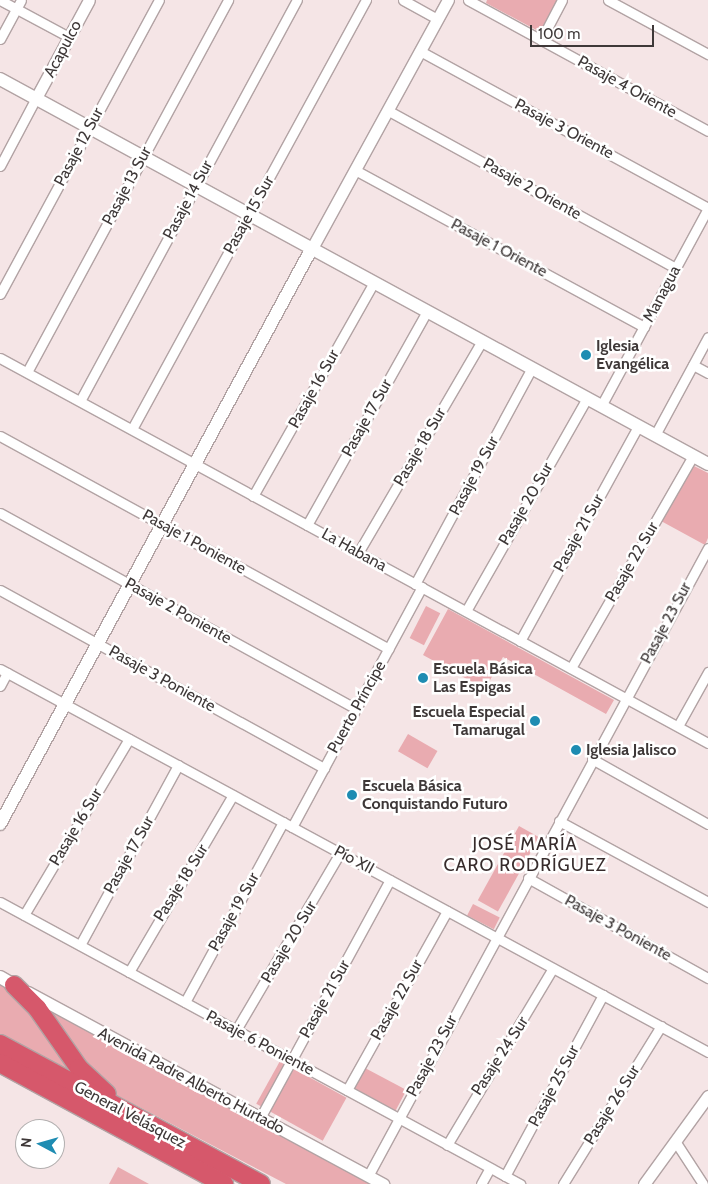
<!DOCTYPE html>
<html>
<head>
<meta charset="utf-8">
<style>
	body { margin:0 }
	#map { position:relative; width:708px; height:1184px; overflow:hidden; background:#f5e5e6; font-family:Cabin,sans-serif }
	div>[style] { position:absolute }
	.green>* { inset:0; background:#e9abb0; transform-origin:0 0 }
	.roads { filter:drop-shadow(1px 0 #b2a3a4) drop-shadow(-1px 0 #b2a3a4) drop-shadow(0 1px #b2a3a4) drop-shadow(0 -1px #b2a3a4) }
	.minor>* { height:9px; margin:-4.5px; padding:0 4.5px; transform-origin:4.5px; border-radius:4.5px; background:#fff }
	.tertiary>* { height:11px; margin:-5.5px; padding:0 5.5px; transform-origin:5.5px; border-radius:5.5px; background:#fff }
	.secondary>* { height:12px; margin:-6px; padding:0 6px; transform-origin:6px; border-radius:6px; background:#fff }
	.motorway>* { height:18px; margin:-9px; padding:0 9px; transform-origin:9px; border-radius:9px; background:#d6586b }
	.dots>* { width:14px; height:14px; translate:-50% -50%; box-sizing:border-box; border:2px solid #fff; border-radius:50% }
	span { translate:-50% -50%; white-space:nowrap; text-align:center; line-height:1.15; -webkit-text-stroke:5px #fff; paint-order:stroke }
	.street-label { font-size:16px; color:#3e3838 }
	.poi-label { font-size:16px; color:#3e3838; font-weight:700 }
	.left { translate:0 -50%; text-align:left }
	.right { translate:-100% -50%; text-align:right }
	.neighbourhood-label { font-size:18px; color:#372c2c; letter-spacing:1px }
	.north { position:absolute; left:15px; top:1119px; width:50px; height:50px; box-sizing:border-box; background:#fff; border:1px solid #b2afaf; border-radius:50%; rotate:276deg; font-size:14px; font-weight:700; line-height:20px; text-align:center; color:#3e3838 }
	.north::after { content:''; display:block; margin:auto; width:18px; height:22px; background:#1e8cb2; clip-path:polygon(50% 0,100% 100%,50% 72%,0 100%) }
	.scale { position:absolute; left:530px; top:25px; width:124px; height:22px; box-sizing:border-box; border:2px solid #3e3838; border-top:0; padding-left:6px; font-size:15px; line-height:18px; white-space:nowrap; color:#3e3838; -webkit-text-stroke:4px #fff; paint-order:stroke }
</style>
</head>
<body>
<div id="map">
	<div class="green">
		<div style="clip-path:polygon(487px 0,557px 0,540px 32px,486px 3px)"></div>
		<div style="clip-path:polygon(692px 465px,708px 473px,708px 538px,705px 545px,661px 521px)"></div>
		<div style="left:426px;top:606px;width:16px;height:36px;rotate:27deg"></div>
		<div style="clip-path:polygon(448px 609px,614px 700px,606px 714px,503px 657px,485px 689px,423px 655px)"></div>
		<div style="left:408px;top:734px;width:34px;height:20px;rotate:30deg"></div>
		<div style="left:519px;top:826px;width:23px;height:85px;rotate:29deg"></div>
		<div style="left:473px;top:904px;width:30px;height:13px;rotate:27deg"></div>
		<div style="clip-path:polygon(0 981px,150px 1067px,217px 1099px,371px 1184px,286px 1184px,0 1034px)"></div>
		<div style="left:280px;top:1061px;width:76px;height:49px;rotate:29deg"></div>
		<div style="left:365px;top:1068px;width:47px;height:24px;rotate:28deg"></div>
		<div style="clip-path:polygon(118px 1167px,149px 1184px,109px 1184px)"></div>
	</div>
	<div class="roads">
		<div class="minor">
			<div style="left:0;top:0;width:78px;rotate:28.2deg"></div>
			<div style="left:403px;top:0;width:39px;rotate:29deg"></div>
			<div style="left:468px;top:0;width:273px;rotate:28.6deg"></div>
			<div style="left:608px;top:0;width:114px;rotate:28.4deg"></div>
			<div style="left:0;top:39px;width:44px;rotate:-61.7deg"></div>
			<div style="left:541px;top:40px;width:45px;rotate:-62.3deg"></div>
			<div style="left:420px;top:51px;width:328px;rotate:28.6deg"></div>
			<div style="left:387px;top:110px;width:329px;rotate:28.7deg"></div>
			<div style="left:0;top:166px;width:77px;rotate:-62.1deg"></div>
			<div style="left:355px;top:170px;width:329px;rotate:28.5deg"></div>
			<div style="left:0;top:294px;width:334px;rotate:-61.6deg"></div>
			<div style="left:0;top:358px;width:806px;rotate:28.54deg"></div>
			<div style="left:693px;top:365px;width:17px;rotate:28deg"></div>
			<div style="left:27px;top:372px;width:423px;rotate:-61.6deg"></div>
			<div style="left:80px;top:401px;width:456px;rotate:-61.6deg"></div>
			<div style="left:601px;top:406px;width:225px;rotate:-61.6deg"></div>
			<div style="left:132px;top:429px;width:489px;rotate:-61.4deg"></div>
			<div style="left:655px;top:435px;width:111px;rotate:-61.6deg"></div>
			<div style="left:0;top:436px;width:443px;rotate:28.7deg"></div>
			<div style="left:253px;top:496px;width:246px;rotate:-60.5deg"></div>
			<div style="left:0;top:513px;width:406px;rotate:28.8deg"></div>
			<div style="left:307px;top:525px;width:245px;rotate:-60.7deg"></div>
			<div style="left:358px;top:553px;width:246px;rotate:-59.7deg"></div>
			<div style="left:415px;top:584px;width:246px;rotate:-61.6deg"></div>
			<div style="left:0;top:590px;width:370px;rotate:28.8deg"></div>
			<div style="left:466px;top:611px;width:245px;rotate:-60.4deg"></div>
			<div style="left:520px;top:641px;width:245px;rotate:-61.2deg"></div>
			<div style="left:571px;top:668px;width:245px;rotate:-60.1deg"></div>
			<div style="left:0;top:669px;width:805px;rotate:28.41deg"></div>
			<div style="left:0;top:686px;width:15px;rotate:-62deg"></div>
			<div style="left:678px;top:726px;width:62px;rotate:-60.9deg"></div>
			<div style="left:592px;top:759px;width:133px;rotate:29.3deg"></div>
			<div style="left:559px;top:821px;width:170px;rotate:28.5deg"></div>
			<div style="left:292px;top:827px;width:273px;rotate:-61.6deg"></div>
			<div style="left:528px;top:878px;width:206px;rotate:29.1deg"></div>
			<div style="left:0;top:902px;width:592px;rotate:28.47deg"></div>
			<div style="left:24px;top:915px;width:205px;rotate:-59.2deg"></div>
			<div style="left:80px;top:945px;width:205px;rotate:-61.4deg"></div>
			<div style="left:129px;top:972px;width:205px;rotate:-59.6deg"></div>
			<div style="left:185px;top:1002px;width:205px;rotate:-61.4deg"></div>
			<div style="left:236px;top:1030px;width:205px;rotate:-59.6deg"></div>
			<div style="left:347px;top:1090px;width:205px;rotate:-60.8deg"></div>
			<div style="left:260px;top:1118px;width:271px;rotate:-61.4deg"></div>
			<div style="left:675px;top:1141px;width:51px;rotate:56.9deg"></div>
			<div style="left:447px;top:1145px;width:206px;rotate:-59.1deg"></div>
			<div style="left:368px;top:1176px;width:714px;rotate:-61.57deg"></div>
			<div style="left:505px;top:1176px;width:206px;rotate:-61.6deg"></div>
			<div style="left:481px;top:1184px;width:18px;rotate:-61deg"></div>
			<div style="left:563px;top:1184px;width:186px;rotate:-58.2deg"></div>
		</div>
		<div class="tertiary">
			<div style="left:36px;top:98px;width:111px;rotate:-61.6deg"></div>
			<div style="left:312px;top:248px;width:283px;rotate:-61.3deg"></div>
			<div style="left:28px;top:992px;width:404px;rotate:28.4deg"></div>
			<div style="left:644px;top:1184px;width:109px;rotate:-54deg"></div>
		</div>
		<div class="secondary">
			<div style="left:0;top:79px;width:806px;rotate:28.54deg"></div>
			<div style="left:0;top:824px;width:655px;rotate:-61.56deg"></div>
			<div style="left:0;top:977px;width:16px;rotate:30deg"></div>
		</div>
		<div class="motorway">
			<div style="left:14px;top:985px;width:33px;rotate:45deg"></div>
			<div style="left:37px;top:1008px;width:73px;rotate:55deg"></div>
			<div style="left:79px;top:1068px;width:38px;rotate:43deg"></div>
			<div style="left:0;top:1044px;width:296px;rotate:28.2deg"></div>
			<div style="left:0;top:1063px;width:255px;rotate:28.4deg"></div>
		</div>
	</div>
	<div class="dots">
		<div style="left:586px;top:355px;background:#1e8cb2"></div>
		<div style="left:423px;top:678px;background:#1e8cb2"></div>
		<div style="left:535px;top:721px;background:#1e8cb2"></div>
		<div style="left:576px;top:750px;background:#1e8cb2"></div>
		<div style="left:352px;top:795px;background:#1e8cb2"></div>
	</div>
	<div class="street-label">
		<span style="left:63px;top:49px;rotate:-62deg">Acapulco</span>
		<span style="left:627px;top:87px;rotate:29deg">Pasaje 4 Oriente</span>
		<span style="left:564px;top:129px;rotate:28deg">Pasaje 3 Oriente</span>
		<span style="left:79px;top:147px;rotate:-62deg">Pasaje 12 Sur</span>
		<span style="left:127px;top:186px;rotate:-62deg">Pasaje 13 Sur</span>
		<span style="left:532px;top:189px;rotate:29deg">Pasaje 2 Oriente</span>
		<span style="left:188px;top:200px;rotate:-62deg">Pasaje 14 Sur</span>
		<span style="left:249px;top:215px;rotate:-61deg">Pasaje 15 Sur</span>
		<span style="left:499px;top:248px;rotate:28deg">Pasaje 1 Oriente</span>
		<span style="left:662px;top:294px;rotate:-62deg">Managua</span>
		<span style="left:314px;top:389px;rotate:-61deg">Pasaje 16 Sur</span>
		<span style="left:367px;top:418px;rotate:-61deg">Pasaje 17 Sur</span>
		<span style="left:420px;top:447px;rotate:-60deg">Pasaje 18 Sur</span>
		<span style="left:474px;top:476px;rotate:-62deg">Pasaje 19 Sur</span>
		<span style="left:526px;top:504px;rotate:-60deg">Pasaje 20 Sur</span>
		<span style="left:579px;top:533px;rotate:-61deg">Pasaje 21 Sur</span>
		<span style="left:194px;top:542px;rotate:29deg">Pasaje 1 Poniente</span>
		<span style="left:354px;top:550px;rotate:29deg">La Habana</span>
		<span style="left:632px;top:562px;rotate:-60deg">Pasaje 22 Sur</span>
		<span style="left:178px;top:611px;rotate:29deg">Pasaje 2 Poniente</span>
		<span style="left:666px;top:623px;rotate:-62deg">Pasaje 23 Sur</span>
		<span style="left:162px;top:679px;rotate:29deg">Pasaje 3 Poniente</span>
		<span style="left:357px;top:707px;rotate:-61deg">Puerto Príncipe</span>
		<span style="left:76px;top:827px;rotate:-59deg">Pasaje 16 Sur</span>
		<span style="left:129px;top:855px;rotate:-61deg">Pasaje 17 Sur</span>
		<span style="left:354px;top:860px;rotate:28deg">Pío XII</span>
		<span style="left:181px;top:883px;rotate:-58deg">Pasaje 18 Sur</span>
		<span style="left:234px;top:912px;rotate:-61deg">Pasaje 19 Sur</span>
		<span style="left:618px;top:928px;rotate:29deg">Pasaje 3 Poniente</span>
		<span style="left:289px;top:942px;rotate:-59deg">Pasaje 20 Sur</span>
		<span style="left:325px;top:999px;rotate:-61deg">Pasaje 21 Sur</span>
		<span style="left:397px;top:1000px;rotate:-61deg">Pasaje 22 Sur</span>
		<span style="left:260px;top:1043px;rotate:28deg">Pasaje 6 Poniente</span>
		<span style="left:432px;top:1056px;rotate:-62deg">Pasaje 23 Sur</span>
		<span style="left:500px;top:1056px;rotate:-57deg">Pasaje 24 Sur</span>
		<span style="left:191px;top:1081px;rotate:28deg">Avenida Padre Alberto Hurtado</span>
		<span style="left:554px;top:1086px;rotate:-62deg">Pasaje 25 Sur</span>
		<span style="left:612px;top:1105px;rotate:-58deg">Pasaje 26 Sur</span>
		<span style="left:130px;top:1115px;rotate:28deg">General Velásquez</span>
	</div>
	<div class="poi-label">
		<span class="left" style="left:596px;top:355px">Iglesia<br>Evangélica</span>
		<span class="left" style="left:433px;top:678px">Escuela Básica<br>Las Espigas</span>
		<span class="right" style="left:525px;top:721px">Escuela Especial<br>Tamarugal</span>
		<span class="left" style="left:586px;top:750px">Iglesia Jalisco</span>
		<span class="left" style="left:362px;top:795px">Escuela Básica<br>Conquistando Futuro</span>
	</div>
	<div class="neighbourhood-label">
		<span style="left:525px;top:855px">JOSÉ MARÍA<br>CARO RODRÍGUEZ</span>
	</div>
	<div class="north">N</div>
	<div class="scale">100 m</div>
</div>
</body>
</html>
